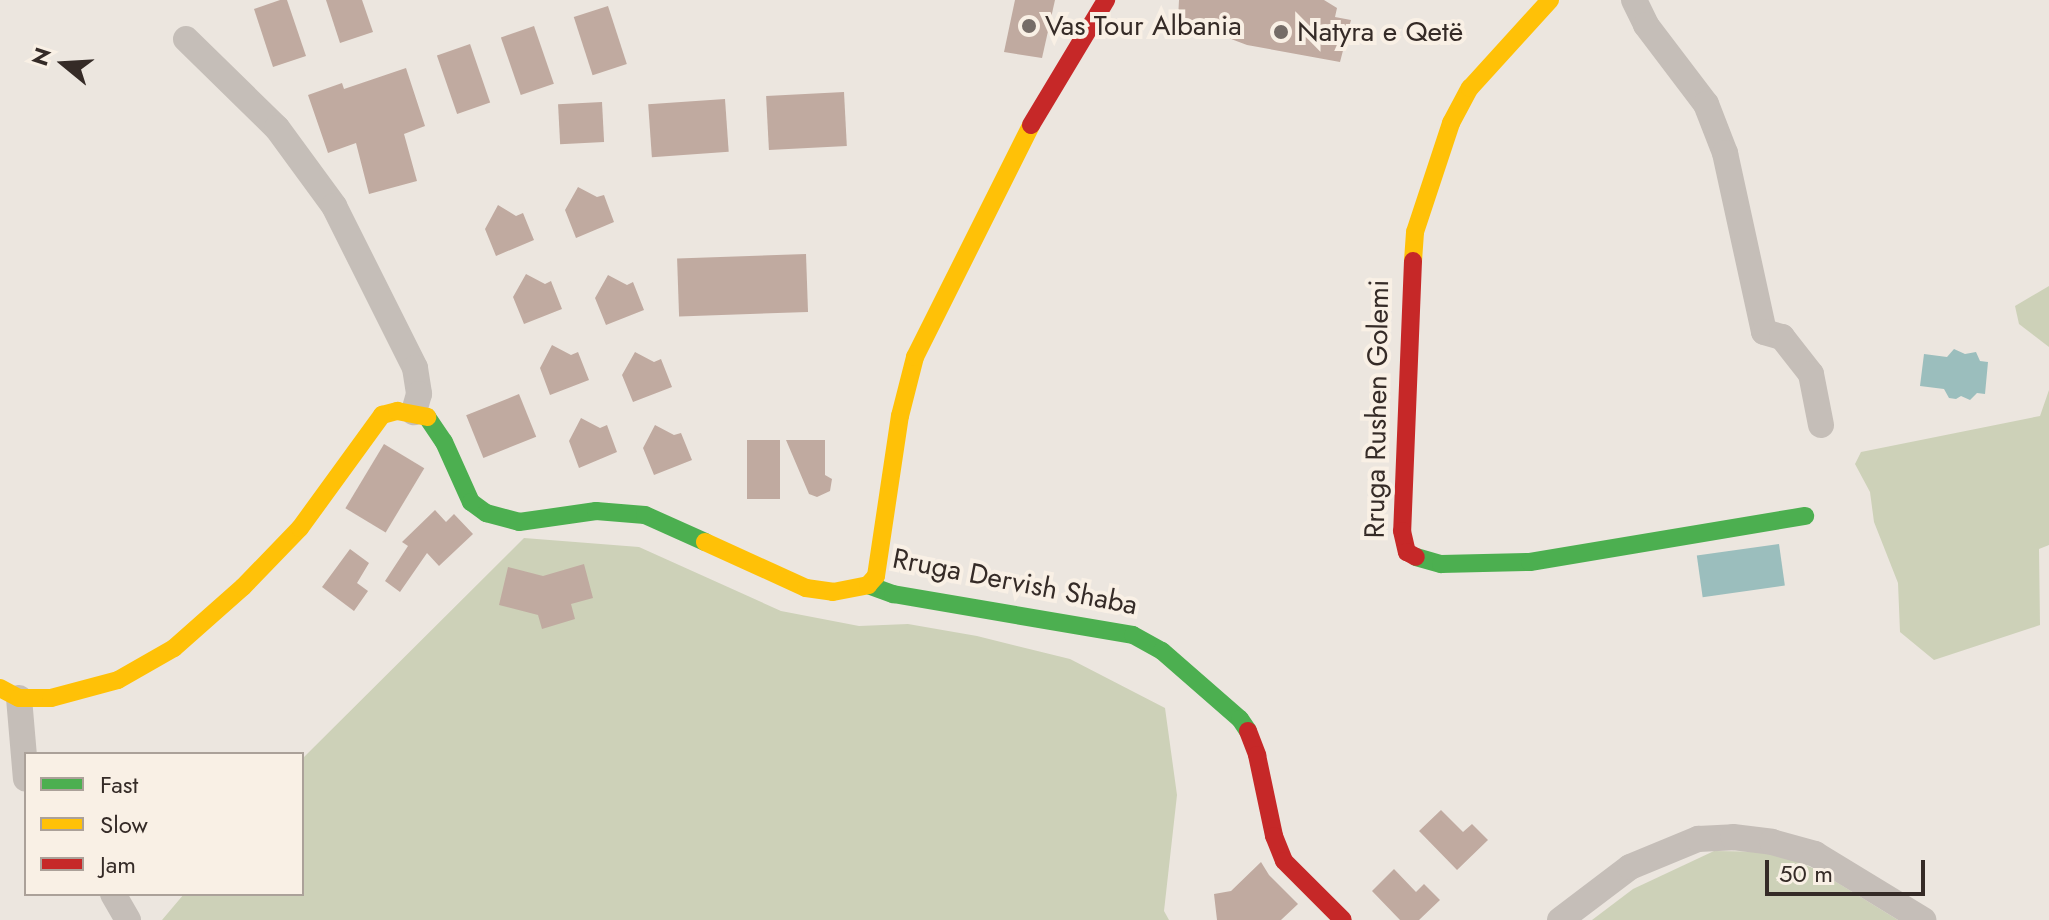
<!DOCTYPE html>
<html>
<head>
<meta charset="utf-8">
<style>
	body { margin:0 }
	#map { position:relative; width:2049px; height:920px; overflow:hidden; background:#ece6df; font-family:Jost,sans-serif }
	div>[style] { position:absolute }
	.green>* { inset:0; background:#cdd1b8 }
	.water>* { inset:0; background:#9bbebd; transform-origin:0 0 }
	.building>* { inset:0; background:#c0aaa0; transform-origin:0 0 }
	.street>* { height:26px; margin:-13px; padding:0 13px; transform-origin:13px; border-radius:13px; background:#c5beb8 }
	.fast>* { height:18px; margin:-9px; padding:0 9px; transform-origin:9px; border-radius:9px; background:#4caf50 }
	.slow>* { height:18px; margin:-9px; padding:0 9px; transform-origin:9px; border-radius:9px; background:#ffc107 }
	.jam>* { height:18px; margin:-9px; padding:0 9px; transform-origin:9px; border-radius:9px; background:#c62828 }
	.dots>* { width:22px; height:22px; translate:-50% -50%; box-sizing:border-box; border:4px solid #f9f0e5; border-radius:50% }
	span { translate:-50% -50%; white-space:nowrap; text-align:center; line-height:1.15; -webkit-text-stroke:8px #f9f0e5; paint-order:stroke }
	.poi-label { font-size:28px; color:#352b27 }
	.left { translate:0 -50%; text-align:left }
	.street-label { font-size:28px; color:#352b27 }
	.legend { position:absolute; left:24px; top:752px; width:280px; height:144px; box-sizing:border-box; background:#f9f0e5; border:2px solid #aba199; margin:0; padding:10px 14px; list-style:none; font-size:24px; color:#352b27 }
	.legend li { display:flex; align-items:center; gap:16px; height:40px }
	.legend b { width:40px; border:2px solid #aba199 }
	.north { position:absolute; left:24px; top:24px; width:80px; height:80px; -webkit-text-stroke:6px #f9f0e5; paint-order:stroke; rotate:288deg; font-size:22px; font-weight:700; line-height:32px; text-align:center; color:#352b27 }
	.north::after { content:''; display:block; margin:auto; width:28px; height:36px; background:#352b27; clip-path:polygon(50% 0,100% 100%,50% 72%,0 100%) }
	.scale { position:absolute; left:1765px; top:860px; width:160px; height:36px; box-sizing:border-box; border:4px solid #352b27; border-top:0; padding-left:10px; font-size:24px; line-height:28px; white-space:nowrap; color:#352b27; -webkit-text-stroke:6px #f9f0e5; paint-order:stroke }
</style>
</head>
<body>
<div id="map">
	<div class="green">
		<div style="clip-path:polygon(2049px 286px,2049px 347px,2019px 324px,2015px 306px)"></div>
		<div style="clip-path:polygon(2049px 390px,2049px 545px,2039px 549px,2040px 625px,1934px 660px,1900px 632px,1898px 583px,1874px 522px,1870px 492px,1855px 464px,1861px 452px,2040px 416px)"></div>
		<div style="clip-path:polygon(524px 538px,639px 547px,781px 611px,859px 626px,908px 624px,977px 636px,1070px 659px,1165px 708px,1177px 795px,1164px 911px,1169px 920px,162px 920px,184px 894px,302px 894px,302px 759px)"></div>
		<div style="clip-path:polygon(1714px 851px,1775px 852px,1815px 869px,1898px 920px,1592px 920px,1633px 889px)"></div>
	</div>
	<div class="water">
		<div style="clip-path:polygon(1954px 349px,1965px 354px,1976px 352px,1980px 361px,1988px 362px,1985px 394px,1977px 393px,1970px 400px,1961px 396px,1956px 399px,1949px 398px,1944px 389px,1920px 386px,1924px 354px,1947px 357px)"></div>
		<div style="left:1779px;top:544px;width:42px;height:83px;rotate:82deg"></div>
	</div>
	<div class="building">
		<div style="clip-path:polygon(280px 0,287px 0,306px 56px,273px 67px,254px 9px)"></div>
		<div style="clip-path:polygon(326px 0,362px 0,373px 32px,340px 43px)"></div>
		<div style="clip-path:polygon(1015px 0,1055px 0,1042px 58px,1004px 52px)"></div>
		<div style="clip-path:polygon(1179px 0,1324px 0,1337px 8px,1335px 17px,1351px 20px,1340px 62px,1247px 45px,1178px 19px)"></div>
		<div style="left:608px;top:6px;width:61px;height:36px;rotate:72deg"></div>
		<div style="left:534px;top:26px;width:61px;height:35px;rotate:71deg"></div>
		<div style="left:470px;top:44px;width:62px;height:35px;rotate:71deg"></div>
		<div style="clip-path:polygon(406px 68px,425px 126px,404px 134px,417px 181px,369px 194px,356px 143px,328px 153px,308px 95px,342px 83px,344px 89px)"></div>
		<div style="left:844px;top:92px;width:54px;height:78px;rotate:87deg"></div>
		<div style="left:725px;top:99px;width:53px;height:77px;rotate:86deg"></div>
		<div style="left:602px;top:102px;width:40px;height:44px;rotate:87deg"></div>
		<div style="clip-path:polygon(578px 187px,597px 197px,604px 195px,614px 222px,576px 238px,565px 210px)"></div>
		<div style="clip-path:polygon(498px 205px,516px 216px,523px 213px,534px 240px,496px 256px,485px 229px)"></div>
		<div style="left:806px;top:254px;width:58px;height:129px;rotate:88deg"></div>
		<div style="clip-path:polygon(526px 274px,545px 284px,551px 281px,562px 309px,524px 324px,513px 297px)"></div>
		<div style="clip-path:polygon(608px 275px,627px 285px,633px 282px,644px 310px,606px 325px,595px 298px)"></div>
		<div style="clip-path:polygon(552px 345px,571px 355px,578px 352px,589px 380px,550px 395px,540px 368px)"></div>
		<div style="clip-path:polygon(635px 352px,654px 362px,661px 359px,672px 387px,633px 402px,622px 375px)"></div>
		<div style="left:519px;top:394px;width:46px;height:57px;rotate:68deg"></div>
		<div style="clip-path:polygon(581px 418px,600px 428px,607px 425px,617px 452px,579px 468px,569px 441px)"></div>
		<div style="clip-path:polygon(655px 425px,674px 435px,681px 433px,692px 460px,654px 475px,643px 448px)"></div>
		<div style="left:747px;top:440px;width:33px;height:59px"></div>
		<div style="clip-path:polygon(786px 440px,825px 440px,825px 475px,832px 479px,830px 491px,817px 497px,809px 494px)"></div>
		<div style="left:384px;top:444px;width:47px;height:75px;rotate:31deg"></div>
		<div style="clip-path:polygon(435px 510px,446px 522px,454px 514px,473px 534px,439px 566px,427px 553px,400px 592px,385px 581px,408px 546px,402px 542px)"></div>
		<div style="clip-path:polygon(350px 549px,369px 563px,357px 583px,368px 591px,354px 611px,322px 587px)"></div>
		<div style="clip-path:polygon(584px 564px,593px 598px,571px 604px,575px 619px,542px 629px,538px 615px,499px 605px,508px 567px,543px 576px)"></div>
		<div style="clip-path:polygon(1441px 810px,1463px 832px,1472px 824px,1488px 840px,1457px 870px,1419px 831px)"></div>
		<div style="clip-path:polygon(1261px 862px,1269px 875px,1298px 904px,1281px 920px,1217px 920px,1214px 894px,1231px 891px)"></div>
		<div style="clip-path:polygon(1394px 869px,1416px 892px,1424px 884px,1440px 900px,1419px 920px,1400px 920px,1372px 891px)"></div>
	</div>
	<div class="street">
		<div style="left:1634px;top:0;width:28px;rotate:64deg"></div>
		<div style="left:1646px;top:25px;width:99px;rotate:52.8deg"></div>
		<div style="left:1706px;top:104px;width:53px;rotate:68.8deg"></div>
		<div style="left:1725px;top:153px;width:183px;rotate:77.7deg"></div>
		<div style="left:1764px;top:332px;width:19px;rotate:16deg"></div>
		<div style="left:1782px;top:337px;width:47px;rotate:51.9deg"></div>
		<div style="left:1811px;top:374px;width:52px;rotate:78.9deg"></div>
		<div style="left:186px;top:39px;width:127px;rotate:44.4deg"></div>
		<div style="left:277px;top:128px;width:97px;rotate:53.8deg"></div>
		<div style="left:334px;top:206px;width:181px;rotate:63.4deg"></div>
		<div style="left:415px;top:368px;width:26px;rotate:81deg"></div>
		<div style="left:419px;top:394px;width:19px;rotate:106deg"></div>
		<div style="left:19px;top:698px;width:81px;rotate:85.1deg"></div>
		<div style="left:113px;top:894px;width:30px;rotate:60deg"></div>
		<div style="left:1560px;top:920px;width:88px;rotate:-37.1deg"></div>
		<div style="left:1630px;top:867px;width:74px;rotate:-22.4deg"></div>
		<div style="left:1698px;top:839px;width:35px;rotate:-3deg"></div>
		<div style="left:1733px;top:837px;width:39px;rotate:7deg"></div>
		<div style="left:1772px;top:842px;width:45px;rotate:15.6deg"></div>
		<div style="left:1815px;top:854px;width:127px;rotate:31.4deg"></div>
	</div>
	<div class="fast">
		<div style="left:427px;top:417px;width:30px;rotate:56deg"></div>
		<div style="left:444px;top:442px;width:66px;rotate:65.8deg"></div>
		<div style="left:471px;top:502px;width:19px;rotate:36deg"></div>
		<div style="left:486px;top:513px;width:34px;rotate:15deg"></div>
		<div style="left:519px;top:522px;width:78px;rotate:-8.1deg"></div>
		<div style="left:596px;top:511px;width:49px;rotate:4.7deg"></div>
		<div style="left:645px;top:515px;width:66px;rotate:24.2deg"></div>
		<div style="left:1416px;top:557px;width:26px;rotate:16deg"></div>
		<div style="left:1441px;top:564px;width:89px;rotate:-1.3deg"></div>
		<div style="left:1530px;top:562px;width:279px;rotate:-9.5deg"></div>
		<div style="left:868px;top:585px;width:27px;rotate:20deg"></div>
		<div style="left:893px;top:594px;width:243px;rotate:9.7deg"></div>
		<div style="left:1133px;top:635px;width:33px;rotate:29deg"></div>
		<div style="left:1162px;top:651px;width:103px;rotate:41.1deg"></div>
		<div style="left:1240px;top:719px;width:14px;rotate:56deg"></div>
	</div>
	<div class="slow">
		<div style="left:1413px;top:261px;width:29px;rotate:-86deg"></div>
		<div style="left:1415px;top:232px;width:115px;rotate:-71.7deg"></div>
		<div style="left:1451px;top:123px;width:40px;rotate:-62deg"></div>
		<div style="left:1470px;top:88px;width:119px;rotate:-47.7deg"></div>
		<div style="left:705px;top:542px;width:111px;rotate:24.5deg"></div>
		<div style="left:806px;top:588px;width:27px;rotate:8deg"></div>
		<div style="left:833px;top:592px;width:36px;rotate:-11deg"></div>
		<div style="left:868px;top:585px;width:12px;rotate:-48deg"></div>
		<div style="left:876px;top:576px;width:162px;rotate:-81.5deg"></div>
		<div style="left:900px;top:416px;width:61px;rotate:-75.7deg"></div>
		<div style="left:915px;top:357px;width:259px;rotate:-63.4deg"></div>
		<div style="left:0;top:688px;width:21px;rotate:28deg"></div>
		<div style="left:19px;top:698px;width:32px"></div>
		<div style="left:51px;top:698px;width:69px;rotate:-15deg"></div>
		<div style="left:118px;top:680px;width:64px;rotate:-29.7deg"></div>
		<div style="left:174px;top:648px;width:92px;rotate:-41.5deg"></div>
		<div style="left:243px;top:587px;width:82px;rotate:-46deg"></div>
		<div style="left:300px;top:528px;width:140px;rotate:-54deg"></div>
		<div style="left:382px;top:415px;width:16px;rotate:-15deg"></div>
		<div style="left:397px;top:411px;width:31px;rotate:11deg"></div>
	</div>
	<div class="jam">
		<div style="left:1031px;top:125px;width:146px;rotate:-59deg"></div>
		<div style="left:1413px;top:261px;width:270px;rotate:92.3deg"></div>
		<div style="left:1402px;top:531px;width:22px;rotate:77deg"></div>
		<div style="left:1407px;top:552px;width:10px;rotate:29deg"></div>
		<div style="left:1248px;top:731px;width:26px;rotate:69deg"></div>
		<div style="left:1257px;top:755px;width:83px;rotate:78.1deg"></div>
		<div style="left:1274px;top:836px;width:27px;rotate:68deg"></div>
		<div style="left:1284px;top:861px;width:83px;rotate:45deg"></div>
	</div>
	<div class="dots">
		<div style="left:1029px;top:26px;background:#756c67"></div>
		<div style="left:1281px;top:32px;background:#756c67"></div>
	</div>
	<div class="poi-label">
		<span class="left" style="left:1045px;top:26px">Vas Tour Albania</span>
		<span class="left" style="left:1297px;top:32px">Natyra e Qetë</span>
	</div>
	<div class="street-label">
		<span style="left:1377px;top:409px;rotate:-89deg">Rruga Rushen Golemi</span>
		<span style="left:1015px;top:582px;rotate:11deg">Rruga Dervish Shaba</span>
	</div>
	<ul class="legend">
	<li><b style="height:10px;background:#4caf50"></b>Fast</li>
	<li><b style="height:10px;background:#ffc107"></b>Slow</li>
	<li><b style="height:10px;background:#c62828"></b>Jam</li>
	</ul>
	<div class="north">N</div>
	<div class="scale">50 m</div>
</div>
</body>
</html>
